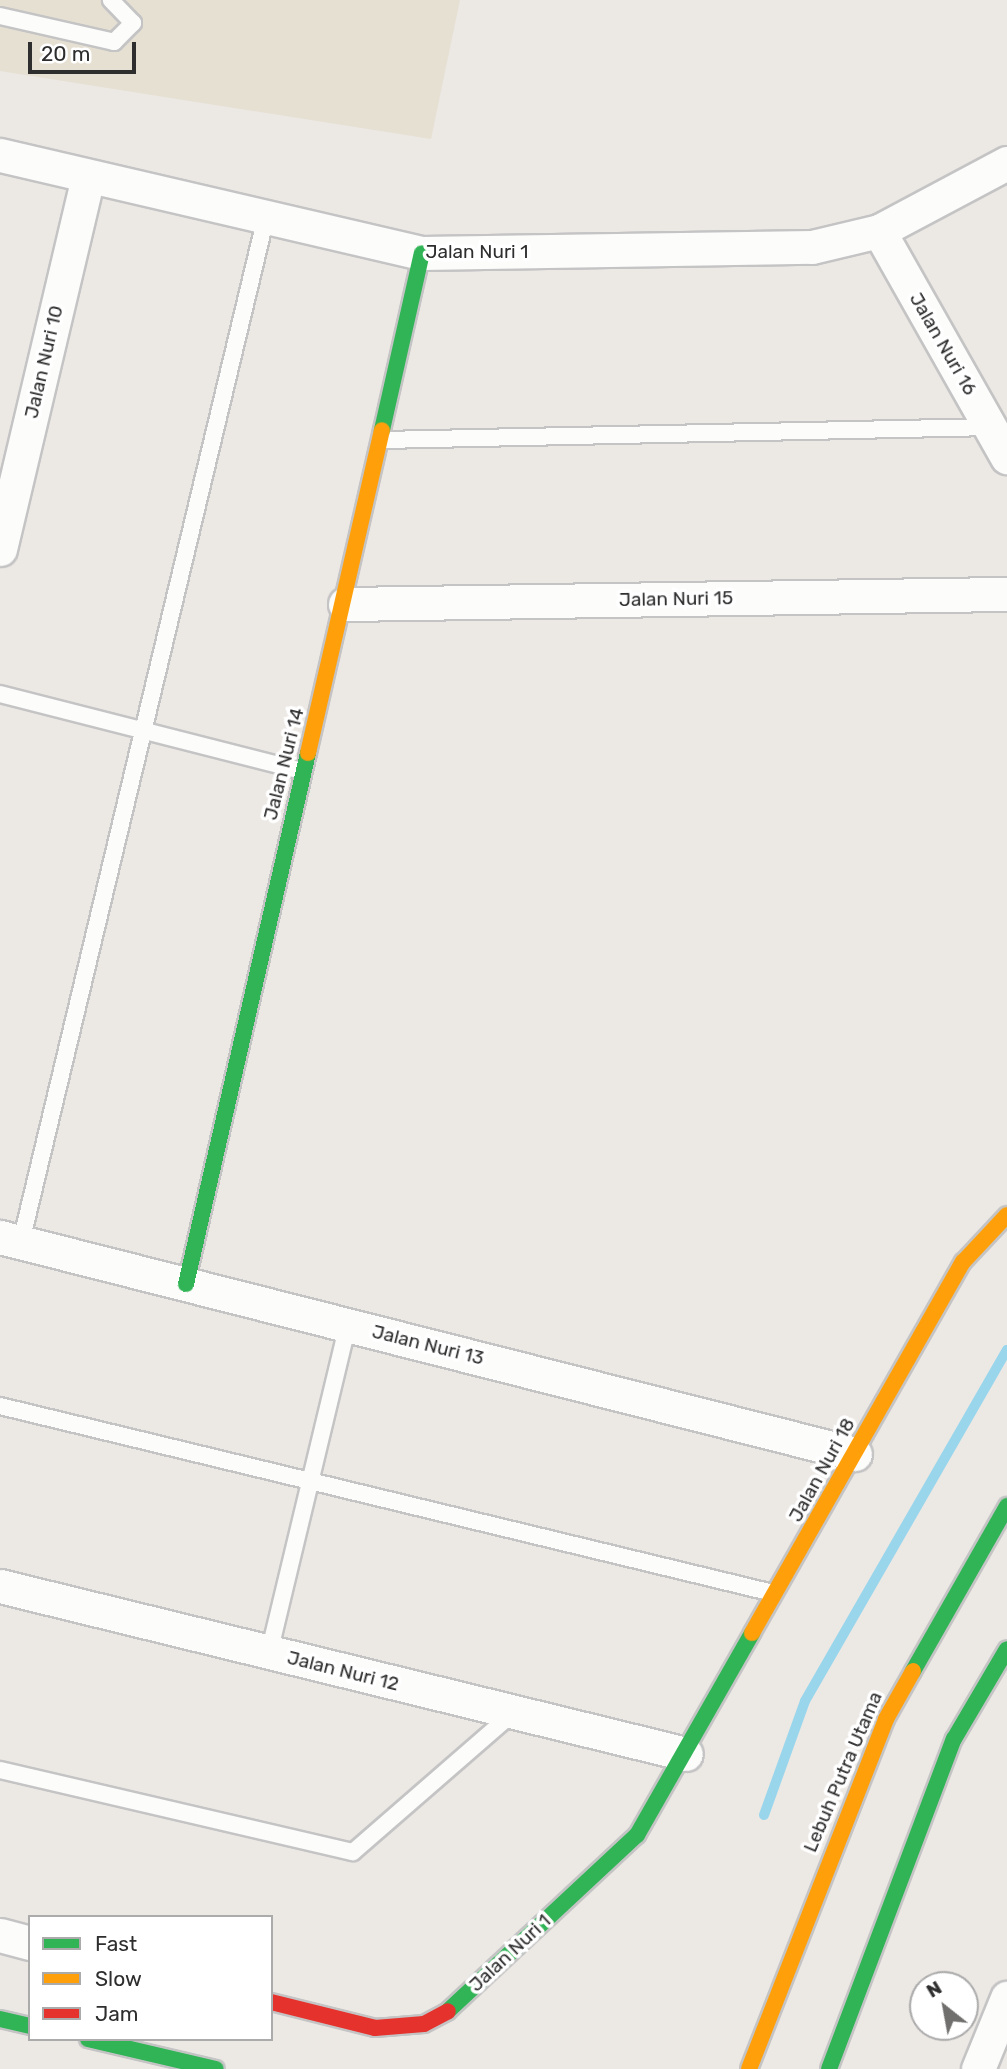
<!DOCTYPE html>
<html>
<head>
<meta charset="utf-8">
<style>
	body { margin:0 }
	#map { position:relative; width:1007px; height:2069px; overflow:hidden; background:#ece8e4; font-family:Rubik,sans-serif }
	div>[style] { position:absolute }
	.education>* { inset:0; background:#e6e0d3 }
	.stream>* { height:10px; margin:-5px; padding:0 5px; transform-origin:5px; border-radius:5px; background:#99d6ec }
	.roads { filter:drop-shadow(2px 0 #c5c4c5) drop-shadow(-2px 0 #c5c4c5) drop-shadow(0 2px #c5c4c5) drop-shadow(0 -2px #c5c4c5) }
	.lane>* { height:16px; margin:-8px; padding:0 8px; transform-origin:8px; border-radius:8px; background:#fcfcfb }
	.street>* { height:33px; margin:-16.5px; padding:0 16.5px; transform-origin:16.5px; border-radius:16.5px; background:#fcfcfb }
	.fast>* { height:16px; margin:-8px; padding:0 8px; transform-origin:8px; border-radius:8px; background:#30b455 }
	.slow>* { height:16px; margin:-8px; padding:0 8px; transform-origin:8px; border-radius:8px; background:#ff9f0a }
	.jam>* { height:16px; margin:-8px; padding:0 8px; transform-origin:8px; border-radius:8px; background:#e5322d }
	span { translate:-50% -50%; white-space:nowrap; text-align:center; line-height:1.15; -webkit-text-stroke:7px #fff; paint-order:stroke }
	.street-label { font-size:19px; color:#2e2e2e }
	.legend { position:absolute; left:28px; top:1915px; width:245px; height:126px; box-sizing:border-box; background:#fff; border:2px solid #ababab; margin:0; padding:9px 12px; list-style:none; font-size:21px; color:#2e2e2e }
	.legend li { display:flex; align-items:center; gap:14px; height:35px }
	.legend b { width:35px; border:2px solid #ababab }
	.north { position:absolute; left:909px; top:1971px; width:70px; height:70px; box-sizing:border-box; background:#fff; border:2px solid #ababab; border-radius:50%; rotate:329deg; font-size:19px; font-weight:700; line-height:28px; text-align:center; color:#2e2e2e }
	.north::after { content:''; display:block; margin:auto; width:24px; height:32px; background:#706f6e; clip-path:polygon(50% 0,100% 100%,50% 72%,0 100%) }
	.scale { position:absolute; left:28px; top:42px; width:108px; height:32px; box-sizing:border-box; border:4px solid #2e2e2e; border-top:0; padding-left:9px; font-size:21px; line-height:24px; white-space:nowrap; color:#2e2e2e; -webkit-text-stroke:5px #fff; paint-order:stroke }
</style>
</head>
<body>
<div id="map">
	<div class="education">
		<div style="clip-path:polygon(0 0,460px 0,431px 139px,0 71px)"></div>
	</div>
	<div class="stream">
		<div style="left:764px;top:1815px;width:121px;rotate:-70.2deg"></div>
		<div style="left:805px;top:1701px;width:405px;rotate:-60.1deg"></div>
	</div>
	<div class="roads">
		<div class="lane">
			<div style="left:0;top:16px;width:117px;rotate:12.8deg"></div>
			<div style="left:114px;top:42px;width:27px;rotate:-45deg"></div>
			<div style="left:133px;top:23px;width:32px;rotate:-134deg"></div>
			<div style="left:382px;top:440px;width:608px;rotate:-1.22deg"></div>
			<div style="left:0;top:694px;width:313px;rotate:14.3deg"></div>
			<div style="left:21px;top:1242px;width:1054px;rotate:-76.56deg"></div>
			<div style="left:0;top:1406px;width:795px;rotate:13.6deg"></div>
			<div style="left:269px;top:1653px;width:337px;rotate:-76.5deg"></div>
			<div style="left:0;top:1770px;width:362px;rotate:13.1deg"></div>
			<div style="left:353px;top:1852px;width:212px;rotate:-41deg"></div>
		</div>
		<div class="street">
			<div style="left:0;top:155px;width:433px;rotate:13.1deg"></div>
			<div style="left:422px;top:253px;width:390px;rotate:-0.9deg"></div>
			<div style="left:812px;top:247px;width:69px;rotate:-13.4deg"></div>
			<div style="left:879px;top:231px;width:145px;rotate:-28deg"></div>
			<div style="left:879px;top:231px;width:260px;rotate:60.5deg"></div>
			<div style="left:0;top:549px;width:383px;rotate:-76.7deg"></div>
			<div style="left:345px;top:604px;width:662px;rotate:-0.87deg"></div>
			<div style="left:0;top:1237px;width:882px;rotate:14.24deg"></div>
			<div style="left:0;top:1586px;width:706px;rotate:13.76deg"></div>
			<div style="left:0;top:1935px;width:31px;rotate:15deg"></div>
			<div style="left:978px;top:2069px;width:77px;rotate:-67.8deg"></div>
		</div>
		<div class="fast">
			<div style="left:382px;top:430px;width:181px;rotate:-77.3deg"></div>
			<div style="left:186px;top:1284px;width:545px;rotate:-77.06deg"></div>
			<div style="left:913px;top:1671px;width:190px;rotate:-60.3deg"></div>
			<div style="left:448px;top:2011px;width:258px;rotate:-43deg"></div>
			<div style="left:637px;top:1835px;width:232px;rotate:-60.3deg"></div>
			<div style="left:0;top:2019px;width:31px;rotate:13deg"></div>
			<div style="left:88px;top:2039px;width:131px;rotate:13.2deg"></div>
			<div style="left:829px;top:2069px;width:353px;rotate:-69.3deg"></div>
			<div style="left:954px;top:1739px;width:104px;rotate:-59.5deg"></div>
		</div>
		<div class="slow">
			<div style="left:308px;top:753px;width:331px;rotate:-77.1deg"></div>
			<div style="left:752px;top:1633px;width:427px;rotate:-60.4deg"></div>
			<div style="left:963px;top:1262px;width:64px;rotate:-46.9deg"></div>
			<div style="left:749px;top:2069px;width:376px;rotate:-68.6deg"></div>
			<div style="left:886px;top:1719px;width:55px;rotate:-60.6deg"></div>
		</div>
		<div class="jam">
			<div style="left:271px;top:2002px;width:107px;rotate:14deg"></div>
			<div style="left:375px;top:2028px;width:49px;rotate:-4.7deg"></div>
			<div style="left:424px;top:2024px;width:27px;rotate:-28deg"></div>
		</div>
	</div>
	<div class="street-label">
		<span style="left:477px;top:252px">Jalan Nuri 1</span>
		<span style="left:943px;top:344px;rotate:60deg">Jalan Nuri 16</span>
		<span style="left:44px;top:362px;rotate:-77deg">Jalan Nuri 10</span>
		<span style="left:676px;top:599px;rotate:-1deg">Jalan Nuri 15</span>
		<span style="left:284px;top:764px;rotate:-76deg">Jalan Nuri 14</span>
		<span style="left:428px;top:1345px;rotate:14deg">Jalan Nuri 13</span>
		<span style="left:822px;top:1470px;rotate:-61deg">Jalan Nuri 18</span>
		<span style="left:343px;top:1671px;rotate:14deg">Jalan Nuri 12</span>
		<span style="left:843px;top:1772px;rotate:-67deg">Lebuh Putra Utama</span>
		<span style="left:510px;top:1953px;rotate:-43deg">Jalan Nuri 1</span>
	</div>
	<ul class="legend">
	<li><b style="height:9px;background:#30b455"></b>Fast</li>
	<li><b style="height:9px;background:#ff9f0a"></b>Slow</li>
	<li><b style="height:9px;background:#e5322d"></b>Jam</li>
	</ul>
	<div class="north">N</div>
	<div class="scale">20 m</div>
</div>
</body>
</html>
